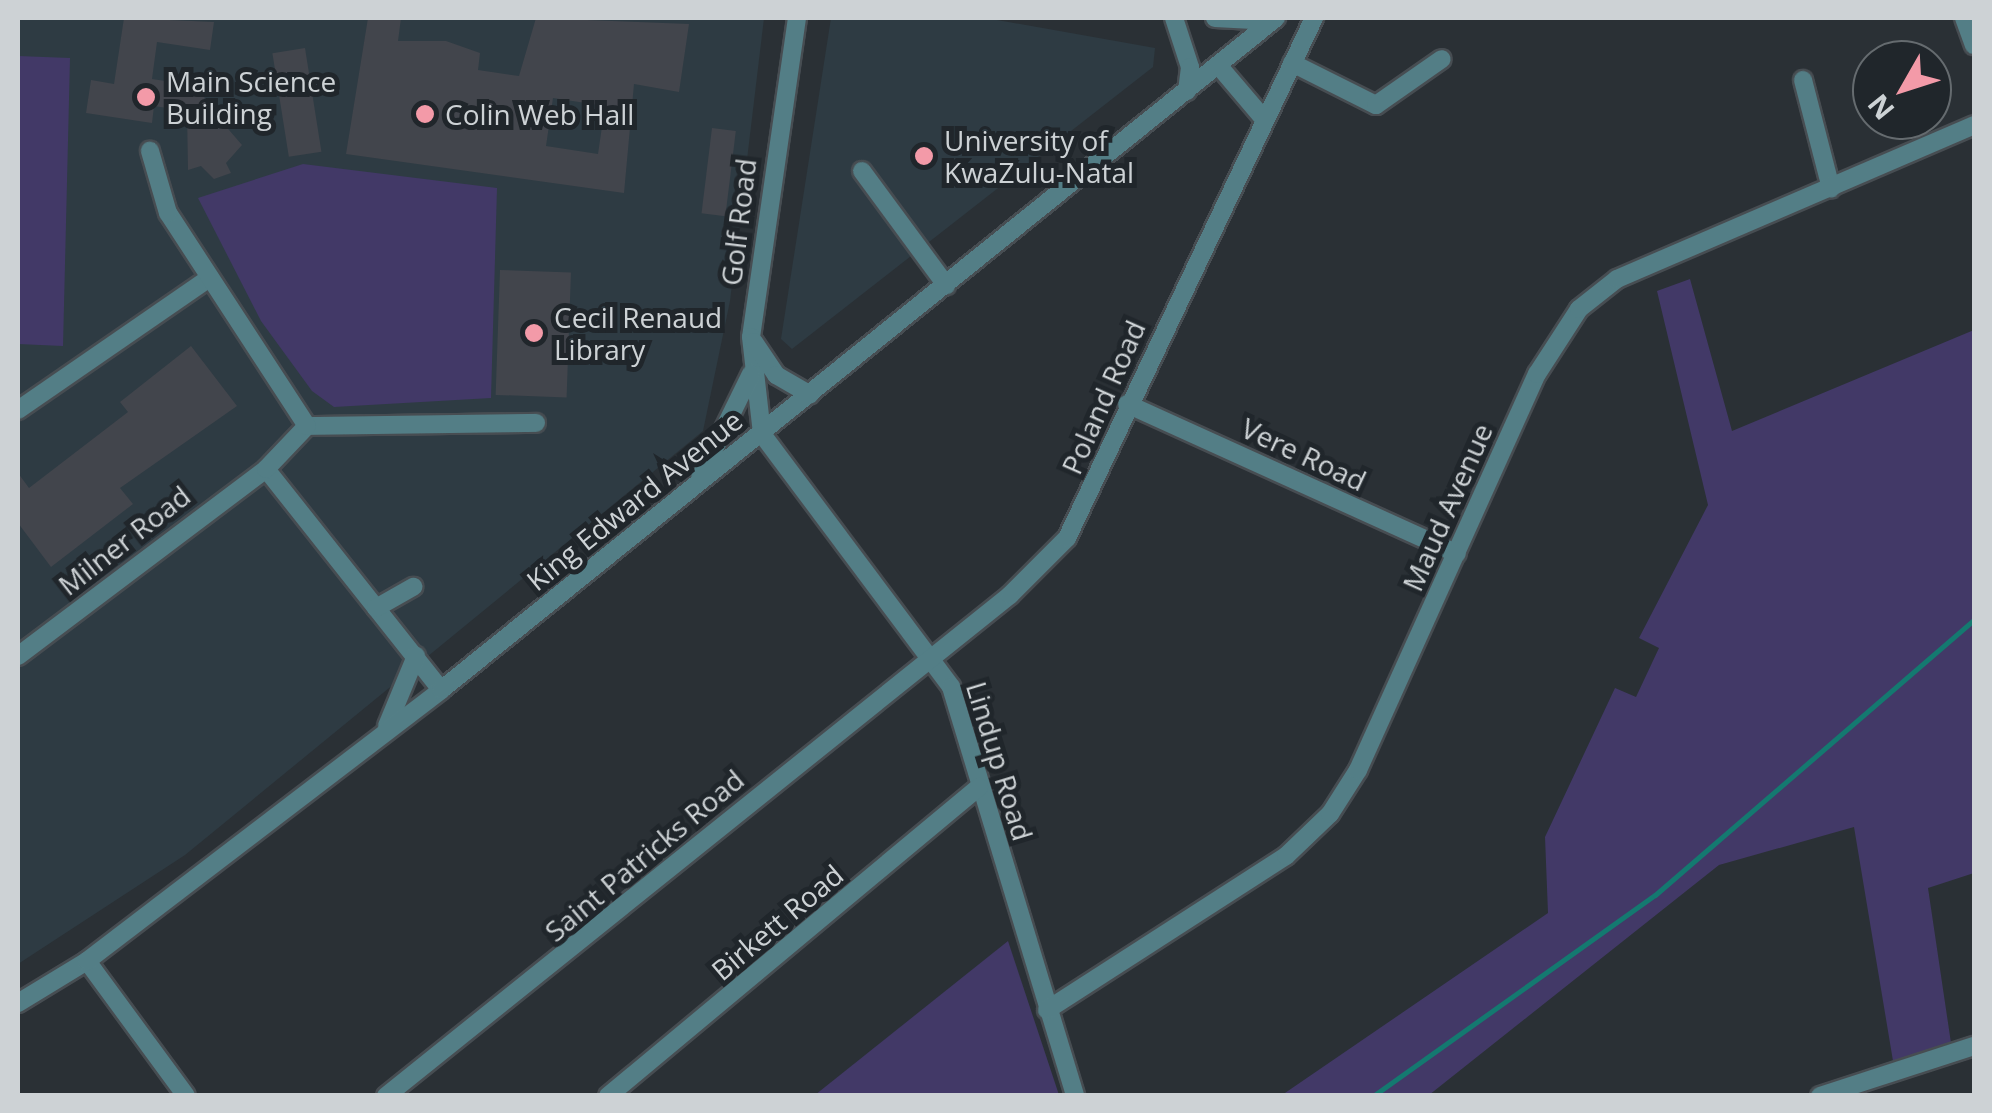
<!DOCTYPE html>
<html>
<head>
<meta charset="utf-8">
<style>
	body { margin:0 }
	#map { position:relative; width:1992px; height:1113px; overflow:hidden; background:#2a3035; font-family:"Open Sans",sans-serif }
	div>[style] { position:absolute }
	.built>* { inset:0; background:#2e3b43 }
	.green>* { inset:0; background:#423967 }
	.stream>* { height:5px; margin:-2.5px; padding:0 2.5px; transform-origin:2.5px; border-radius:2.5px; background:#147970 }
	.building>* { inset:0; background:#42454c; transform-origin:0 0 }
	.roads { filter:drop-shadow(2px 0 #474d52) drop-shadow(-2px 0 #474d52) drop-shadow(0 2px #474d52) drop-shadow(0 -2px #474d52) }
	.minor>* { height:18px; margin:-9px; padding:0 9px; transform-origin:9px; border-radius:9px; background:#537e86 }
	.dots>* { width:28px; height:28px; translate:-50% -50%; box-sizing:border-box; border:5px solid #20262b; border-radius:50% }
	span { translate:-50% -50%; white-space:nowrap; text-align:center; line-height:1.15; -webkit-text-stroke:10px #20262b; paint-order:stroke }
	.poi-label { font-size:28px; color:#cdd2d5 }
	.left { translate:0 -50%; text-align:left }
	.street-label { font-size:28px; color:#cdd2d5 }
	.frame { position:absolute; inset:0; border:20px solid #cdd2d5; pointer-events:none }
	.north { position:absolute; left:1852px; top:40px; width:100px; height:100px; box-sizing:border-box; background:#20262b; border:2px solid #656b6f; border-radius:50%; rotate:231deg; font-size:28px; font-weight:700; line-height:40px; text-align:center; color:#cdd2d5 }
	.north::after { content:''; display:block; margin:auto; width:35px; height:45px; background:#f39aa8; clip-path:polygon(50% 0,100% 100%,50% 72%,0 100%) }
</style>
</head>
<body>
<div id="map">
	<div class="built">
		<div style="clip-path:polygon(18px 18px,764px 18px,730px 301px,703px 431px,185px 855px,18px 964px)"></div>
		<div style="clip-path:polygon(831px 18px,986px 18px,1155px 48px,1153px 67px,792px 349px,781px 339px)"></div>
	</div>
	<div class="green">
		<div style="clip-path:polygon(18px 56px,70px 58px,63px 346px,18px 344px)"></div>
		<div style="clip-path:polygon(303px 164px,497px 188px,491px 398px,334px 407px,312px 391px,261px 321px,198px 198px)"></div>
		<div style="clip-path:polygon(1690px 279px,1732px 431px,1974px 330px,1974px 873px,1928px 888px,1951px 1043px,1893px 1061px,1854px 827px,1719px 865px,1429px 1095px,1282px 1095px,1548px 913px,1545px 837px,1615px 688px,1636px 697px,1659px 648px,1639px 638px,1708px 505px,1657px 291px)"></div>
		<div style="clip-path:polygon(1008px 941px,1059px 1095px,815px 1095px)"></div>
	</div>
	<div class="stream">
		<div style="left:1373px;top:1096px;width:346px;rotate:-35.5deg"></div>
		<div style="left:1655px;top:895px;width:421px;rotate:-40.8deg"></div>
	</div>
	<div class="building">
		<div style="clip-path:polygon(124px 18px,214px 22px,210px 50px,157px 42px,152px 79px,206px 87px,204px 101px,242px 145px,226px 163px,231px 173px,214px 179px,201px 166px,188px 170px,187px 111px,154px 106px,152px 123px,86px 113px,91px 80px,114px 84px)"></div>
		<div style="clip-path:polygon(evenodd,368px 18px,401px 18px,398px 41px,446px 41px,480px 53px,478px 70px,519px 76px,536px 18px,689px 24px,679px 92px,634px 84px,624px 193px,346px 154px,368px 18px,553px 98px,605px 106px,598px 154px,546px 146px,553px 98px)"></div>
		<div style="left:305px;top:48px;width:105px;height:33px;rotate:81deg"></div>
		<div style="left:712px;top:128px;width:24px;height:86px;rotate:7deg"></div>
		<div style="left:500px;top:270px;width:71px;height:125px;rotate:2deg"></div>
		<div style="clip-path:polygon(191px 346px,237px 406px,120px 488px,133px 504px,51px 567px,18px 523px,18px 473px,29px 488px,128px 412px,120px 402px)"></div>
	</div>
	<div class="roads">
		<div class="minor">
			<div style="left:797px;top:18px;width:322px;rotate:98.2deg"></div>
			<div style="left:751px;top:337px;width:98px;rotate:83.5deg"></div>
			<div style="left:762px;top:434px;width:316px;rotate:53.2deg"></div>
			<div style="left:951px;top:687px;width:427px;rotate:73.1deg"></div>
			<div style="left:1174px;top:18px;width:52px;rotate:71.9deg"></div>
			<div style="left:1190px;top:67px;width:24px;rotate:97deg"></div>
			<div style="left:1215px;top:18px;width:57px;rotate:3deg"></div>
			<div style="left:1964px;top:18px;width:29px;rotate:70deg"></div>
			<div style="left:1292px;top:63px;width:94px;rotate:26.6deg"></div>
			<div style="left:1376px;top:105px;width:80px;rotate:-34.9deg"></div>
			<div style="left:1218px;top:65px;width:71px;rotate:49.6deg"></div>
			<div style="left:1803px;top:80px;width:112px;rotate:75.5deg"></div>
			<div style="left:862px;top:171px;width:142px;rotate:53.6deg"></div>
			<div style="left:754px;top:342px;width:40px;rotate:56deg"></div>
			<div style="left:776px;top:375px;width:39px;rotate:30deg"></div>
			<div style="left:1127px;top:404px;width:362px;rotate:24.4deg"></div>
			<div style="left:18px;top:410px;width:232px;rotate:-34.6deg"></div>
			<div style="left:307px;top:426px;width:229px;rotate:-0.8deg"></div>
			<div style="left:266px;top:469px;width:282px;rotate:51.6deg"></div>
			<div style="left:700px;top:478px;width:116px;rotate:-63.9deg"></div>
			<div style="left:376px;top:608px;width:43px;rotate:-29.6deg"></div>
			<div style="left:18px;top:656px;width:311px;rotate:-37deg"></div>
			<div style="left:266px;top:469px;width:59px;rotate:-46.4deg"></div>
			<div style="left:307px;top:426px;width:254px;rotate:-123.1deg"></div>
			<div style="left:168px;top:213px;width:65px;rotate:-106.2deg"></div>
			<div style="left:387px;top:726px;width:76px;rotate:-67.5deg"></div>
			<div style="left:87px;top:961px;width:167px;rotate:53.7deg"></div>
			<div style="left:18px;top:1003px;width:81px;rotate:-31.3deg"></div>
			<div style="left:87px;top:961px;width:446px;rotate:-37.4deg"></div>
			<div style="left:441px;top:690px;width:1072px;rotate:-38.83deg"></div>
			<div style="left:1047px;top:1010px;width:284px;rotate:-32.8deg"></div>
			<div style="left:1286px;top:856px;width:61px;rotate:-43.7deg"></div>
			<div style="left:1330px;top:814px;width:52px;rotate:-57.5deg"></div>
			<div style="left:1358px;top:770px;width:435px;rotate:-65.7deg"></div>
			<div style="left:1537px;top:374px;width:77px;rotate:-57.1deg"></div>
			<div style="left:1579px;top:309px;width:48px;rotate:-38.3deg"></div>
			<div style="left:1617px;top:279px;width:389px;rotate:-23.3deg"></div>
			<div style="left:386px;top:1096px;width:800px;rotate:-38.76deg"></div>
			<div style="left:1010px;top:595px;width:81px;rotate:-45deg"></div>
			<div style="left:1067px;top:538px;width:576px;rotate:-64.59deg"></div>
			<div style="left:608px;top:1096px;width:483px;rotate:-39.8deg"></div>
			<div style="left:1820px;top:1096px;width:162px;rotate:-18deg"></div>
		</div>
	</div>
	<div class="dots">
		<div style="left:146px;top:97px;background:#f39aa8"></div>
		<div style="left:425px;top:114px;background:#f39aa8"></div>
		<div style="left:924px;top:156px;background:#f39aa8"></div>
		<div style="left:534px;top:333px;background:#f39aa8"></div>
	</div>
	<div class="poi-label">
		<span class="left" style="left:166px;top:97px">Main Science<br>Building</span>
		<span class="left" style="left:445px;top:114px">Colin Web Hall</span>
		<span class="left" style="left:944px;top:156px">University of<br>KwaZulu-Natal</span>
		<span class="left" style="left:554px;top:333px">Cecil Renaud<br>Library</span>
	</div>
	<div class="street-label">
		<span style="left:738px;top:222px;rotate:-83deg">Golf Road</span>
		<span style="left:1103px;top:397px;rotate:-66deg">Poland Road</span>
		<span style="left:1304px;top:454px;rotate:25deg">Vere Road</span>
		<span style="left:634px;top:500px;rotate:-39deg">King Edward Avenue</span>
		<span style="left:1447px;top:507px;rotate:-66deg">Maud Avenue</span>
		<span style="left:124px;top:540px;rotate:-38deg">Milner Road</span>
		<span style="left:1000px;top:761px;rotate:73deg">Lindup Road</span>
		<span style="left:644px;top:855px;rotate:-40deg">Saint Patricks Road</span>
		<span style="left:777px;top:922px;rotate:-40deg">Birkett Road</span>
	</div>
	<div class="frame"></div>
	<div class="north">N</div>
</div>
</body>
</html>
